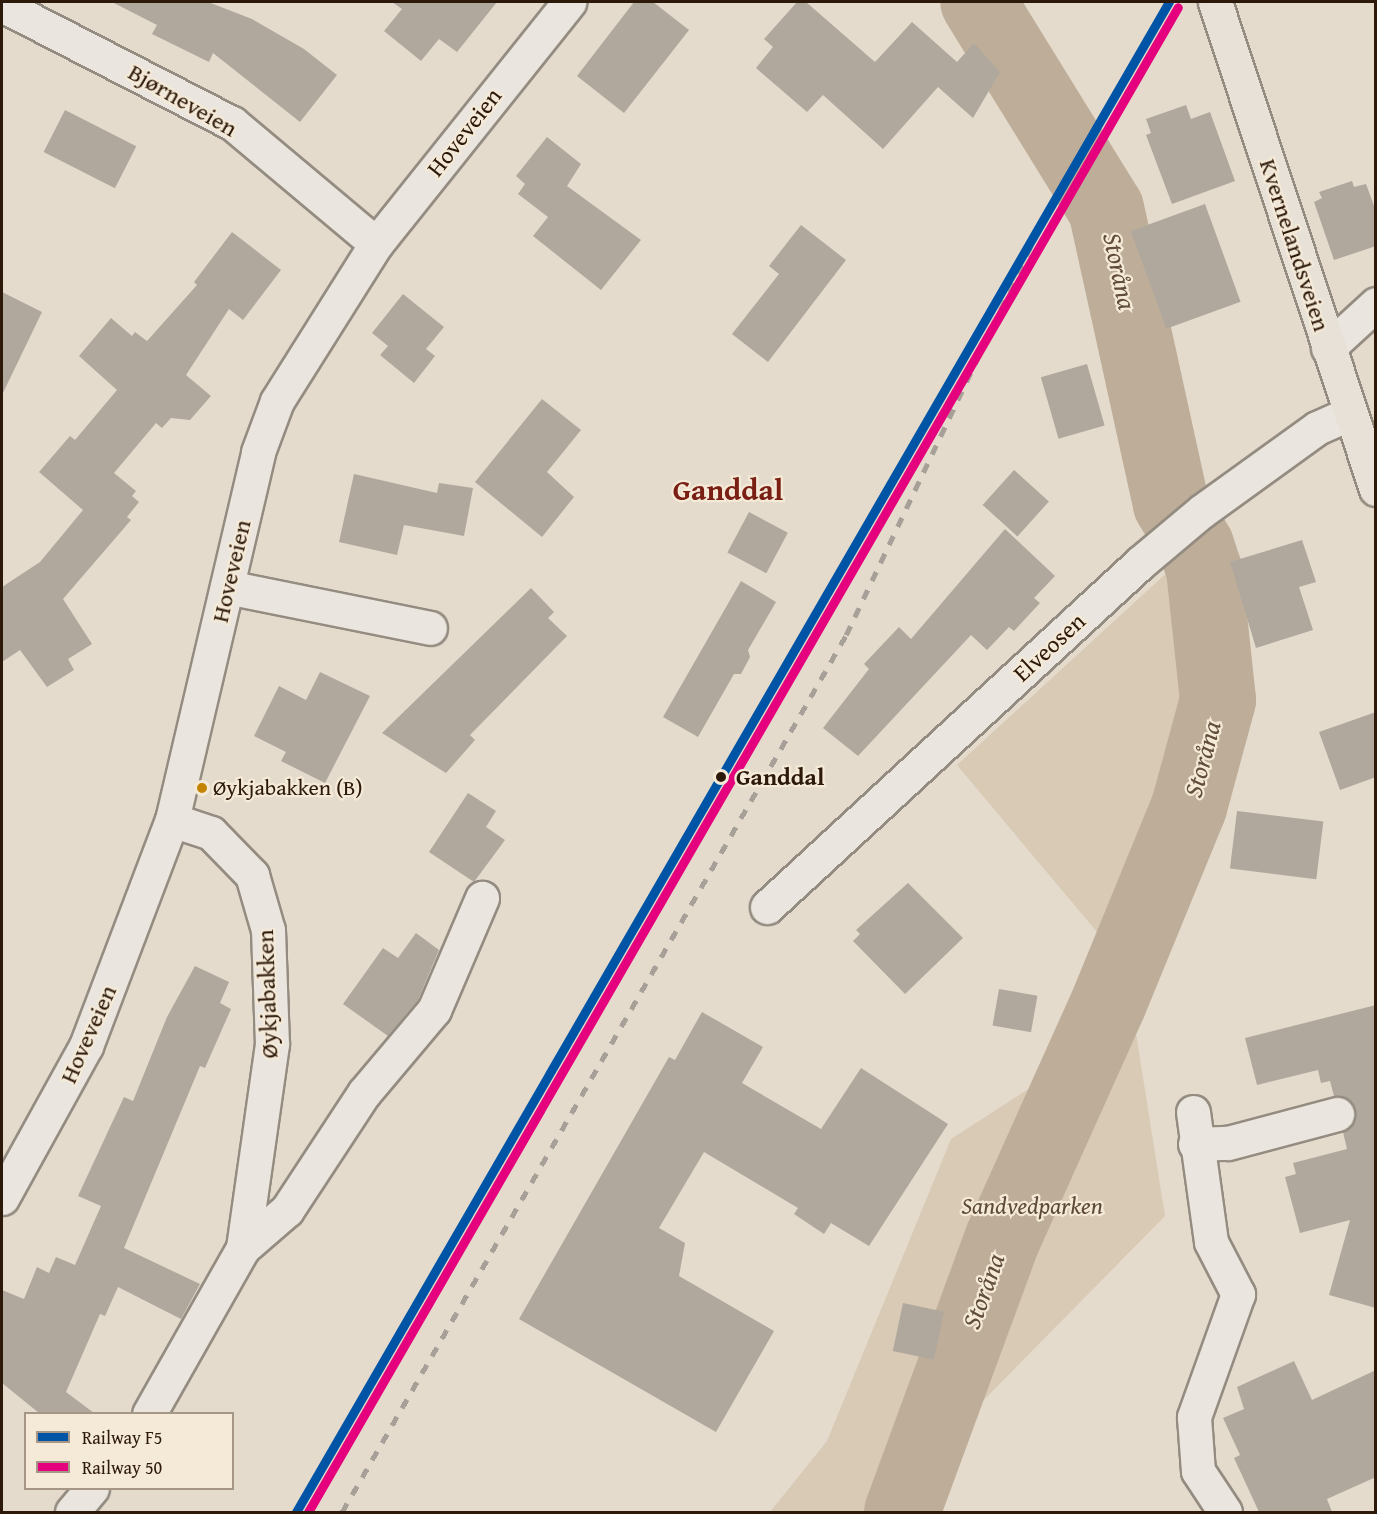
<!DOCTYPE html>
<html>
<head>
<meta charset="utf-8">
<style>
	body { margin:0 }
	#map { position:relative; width:1377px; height:1514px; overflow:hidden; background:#e4dbcc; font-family:"Gentium Book Plus",serif }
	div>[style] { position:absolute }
	.green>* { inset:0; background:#d8cab5 }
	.river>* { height:76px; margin:-38px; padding:0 38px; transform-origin:38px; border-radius:38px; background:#beae99 }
	.building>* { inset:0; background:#b0a89d; transform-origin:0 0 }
	.roads { filter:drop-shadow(2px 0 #948c81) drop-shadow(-2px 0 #948c81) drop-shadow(0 2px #948c81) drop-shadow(0 -2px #948c81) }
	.street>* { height:33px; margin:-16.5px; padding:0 16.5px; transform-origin:16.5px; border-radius:16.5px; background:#eae5de }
	.secondary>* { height:33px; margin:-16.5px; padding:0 16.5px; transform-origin:16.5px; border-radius:16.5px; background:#eae5de }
	.primary>* { height:33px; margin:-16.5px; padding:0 16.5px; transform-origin:16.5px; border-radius:16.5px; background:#e7e1d8 }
	.rail>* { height:4.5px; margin-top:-2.25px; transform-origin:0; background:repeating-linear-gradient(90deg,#a6a098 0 10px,transparent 0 20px) }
	.rail-1>* { height:9px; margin:-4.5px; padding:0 4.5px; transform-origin:4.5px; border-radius:4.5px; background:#0054a6 }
	.rail-2>* { height:9px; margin:-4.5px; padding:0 4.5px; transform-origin:4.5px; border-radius:4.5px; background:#e5007d }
	.dots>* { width:16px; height:16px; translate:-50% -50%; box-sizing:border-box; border:3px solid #f5ead7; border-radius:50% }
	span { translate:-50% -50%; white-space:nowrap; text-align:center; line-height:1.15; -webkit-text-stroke:4.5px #f5ead7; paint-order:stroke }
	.bus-label { font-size:22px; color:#2d190a }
	.left { translate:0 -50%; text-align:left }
	.street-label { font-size:24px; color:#2d190a }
	.stop-label { font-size:24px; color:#2d190a; font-weight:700 }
	.park-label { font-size:24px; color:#5d4a38; font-style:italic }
	.water-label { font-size:26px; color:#604d3a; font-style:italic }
	.district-label { font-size:30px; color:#7a1f14; font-weight:700 }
	.frame { position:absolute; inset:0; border:3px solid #2d190a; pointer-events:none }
	.legend { position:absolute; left:24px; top:1412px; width:210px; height:78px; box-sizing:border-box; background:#f5ead7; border:2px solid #a59685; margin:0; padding:8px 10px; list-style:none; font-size:18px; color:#2d190a }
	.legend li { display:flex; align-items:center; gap:12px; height:30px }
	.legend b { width:30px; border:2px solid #a59685 }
</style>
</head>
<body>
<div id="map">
	<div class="green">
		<div style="clip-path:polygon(1196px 546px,1210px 627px,1203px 693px,1180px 794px,1097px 932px,957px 765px)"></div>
		<div style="clip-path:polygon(1134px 1021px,1165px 1216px,903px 1482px,904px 1512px,770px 1512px,827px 1441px,951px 1139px)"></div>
	</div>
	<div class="river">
		<div style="left:902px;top:1512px;width:292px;rotate:-69.8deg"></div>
		<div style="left:1003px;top:1238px;width:259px;rotate:-65.8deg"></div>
		<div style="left:1109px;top:1002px;width:211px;rotate:-67.7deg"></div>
		<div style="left:1189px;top:807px;width:111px;rotate:-74.8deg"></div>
		<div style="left:1218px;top:700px;width:131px;rotate:-96.1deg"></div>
		<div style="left:1204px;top:570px;width:25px;rotate:-108deg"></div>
		<div style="left:1196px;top:546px;width:49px;rotate:-120.8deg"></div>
		<div style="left:1171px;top:504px;width:302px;rotate:-102.4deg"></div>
		<div style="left:1106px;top:209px;width:243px;rotate:-121.7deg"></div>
	</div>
	<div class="building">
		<div style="clip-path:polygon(112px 2px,208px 2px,252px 19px,304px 49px,337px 75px,300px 122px,213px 53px,209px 62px,152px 34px,157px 25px)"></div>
		<div style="clip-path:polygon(392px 2px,497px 2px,457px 52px,439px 39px,421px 61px,384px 31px,402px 9px)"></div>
		<div style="clip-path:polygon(634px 2px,653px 2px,689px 30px,624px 113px,577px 76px)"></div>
		<div style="clip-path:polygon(797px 2px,806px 2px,875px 62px,912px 22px,957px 62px,974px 43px,1000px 72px,973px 118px,938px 87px,883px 149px,823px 95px,807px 112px,756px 68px,773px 47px,764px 39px)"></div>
		<div style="clip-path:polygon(1186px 105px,1191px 119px,1210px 112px,1235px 181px,1172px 204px,1146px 135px,1151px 133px,1146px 119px)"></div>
		<div style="left:65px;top:110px;width:80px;height:47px;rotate:27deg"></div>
		<div style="clip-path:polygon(547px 137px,581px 164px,567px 186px,641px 240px,601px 290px,533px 236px,548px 217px,518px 194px,525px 184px,516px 176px)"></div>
		<div style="clip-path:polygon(1352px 181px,1354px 187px,1366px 184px,1376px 211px,1376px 246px,1334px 260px,1314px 202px,1322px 198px,1319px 192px)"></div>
		<div style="left:1205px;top:204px;width:104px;height:79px;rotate:70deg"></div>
		<div style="clip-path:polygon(801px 225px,846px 260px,768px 362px,732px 334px,779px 274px,769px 266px)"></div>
		<div style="clip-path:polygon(232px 232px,281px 270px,243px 320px,229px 309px,186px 375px,211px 396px,190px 420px,171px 418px,162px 428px,156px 423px,114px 473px,136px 491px,132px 496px,139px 502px,127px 517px,131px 520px,63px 599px,92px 644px,68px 659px,74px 670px,47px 687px,20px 650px,2px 662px,2px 587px,40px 562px,83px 510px,39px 472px,70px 436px,75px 440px,117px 390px,79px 356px,111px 318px,132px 336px,135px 332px,147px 341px,197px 285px,194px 282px)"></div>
		<div style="clip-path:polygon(2px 292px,42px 312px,2px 395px)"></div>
		<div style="clip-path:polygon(403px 294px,444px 327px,426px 349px,435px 356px,414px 383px,380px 355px,388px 346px,372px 333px)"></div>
		<div style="left:1087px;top:364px;width:64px;height:48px;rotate:74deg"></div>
		<div style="clip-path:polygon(542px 399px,581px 430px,547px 472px,574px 497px,542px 537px,475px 482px)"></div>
		<div style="left:1014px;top:470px;width:47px;height:47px;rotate:42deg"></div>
		<div style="clip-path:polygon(354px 474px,437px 493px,439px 483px,473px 488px,464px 536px,404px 525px,397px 555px,339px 542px)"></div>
		<div style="left:749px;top:512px;width:44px;height:46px;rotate:28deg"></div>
		<div style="clip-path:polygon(1005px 529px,1055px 576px,1034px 598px,1040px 603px,1014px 631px,1009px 627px,987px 650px,971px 635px,858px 756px,823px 728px,869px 669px,864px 664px,899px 627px,911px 639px)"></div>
		<div style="clip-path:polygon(1302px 540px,1316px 582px,1299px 587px,1313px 630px,1256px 648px,1230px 562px)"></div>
		<div style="clip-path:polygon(741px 581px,776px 602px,748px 650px,750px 657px,741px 674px,734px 674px,698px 737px,663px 717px)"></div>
		<div style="clip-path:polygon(531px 588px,554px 612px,548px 618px,567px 636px,470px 735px,475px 740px,446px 773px,382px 733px)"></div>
		<div style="clip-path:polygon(320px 672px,370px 696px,325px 783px,281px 761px,286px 752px,254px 736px,279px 686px,306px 700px)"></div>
		<div style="clip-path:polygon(1376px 712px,1376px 777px,1340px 790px,1319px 732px)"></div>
		<div style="clip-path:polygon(468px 793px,496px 811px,486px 827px,505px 840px,474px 882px,429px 852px)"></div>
		<div style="left:1237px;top:811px;width:87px;height:58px;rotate:7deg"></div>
		<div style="clip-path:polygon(908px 883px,963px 938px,905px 994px,853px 941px,860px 934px,856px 930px)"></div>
		<div style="clip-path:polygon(416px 933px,439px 950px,418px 1000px,388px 1036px,343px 1004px,383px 948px,398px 958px)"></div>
		<div style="clip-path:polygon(195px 966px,229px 982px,220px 1003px,231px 1009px,205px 1068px,200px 1066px,124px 1248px,200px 1284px,181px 1319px,118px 1287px,105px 1316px,100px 1314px,66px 1392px,94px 1413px,39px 1413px,2px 1383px,2px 1290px,24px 1299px,37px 1267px,49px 1273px,56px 1257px,75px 1265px,101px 1206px,78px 1196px,124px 1097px,133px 1101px,167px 1017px)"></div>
		<div style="left:999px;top:989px;width:39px;height:37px;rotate:10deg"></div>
		<div style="clip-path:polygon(1376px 1005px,1376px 1308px,1329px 1295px,1350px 1220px,1300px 1233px,1285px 1177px,1296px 1174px,1293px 1163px,1347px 1149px,1343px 1132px,1355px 1119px,1355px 1109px,1350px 1100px,1334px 1096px,1330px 1081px,1321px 1083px,1318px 1070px,1257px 1085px,1245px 1038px)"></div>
		<div style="clip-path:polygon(702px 1012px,763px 1047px,742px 1083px,821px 1129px,861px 1068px,948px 1124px,869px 1246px,831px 1223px,824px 1234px,794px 1214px,798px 1208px,704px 1152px,659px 1228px,685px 1243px,679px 1276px,774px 1331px,716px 1432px,519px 1319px,669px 1057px,675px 1060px)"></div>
		<div style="left:903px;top:1303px;width:42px;height:49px;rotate:12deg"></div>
		<div style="clip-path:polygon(1294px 1361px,1312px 1400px,1376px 1370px,1376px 1477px,1327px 1499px,1332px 1512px,1259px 1512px,1234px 1458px,1240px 1455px,1223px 1418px,1244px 1409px,1237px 1387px)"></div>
	</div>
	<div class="roads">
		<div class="street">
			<div style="left:2px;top:5px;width:259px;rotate:27.2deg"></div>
			<div style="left:232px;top:123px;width:188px;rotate:40deg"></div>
			<div style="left:1328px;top:348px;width:65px;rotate:-42.5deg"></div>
			<div style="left:227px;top:587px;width:207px;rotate:11.4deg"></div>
			<div style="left:172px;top:820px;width:41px;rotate:18.4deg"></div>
			<div style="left:211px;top:833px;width:59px;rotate:45.7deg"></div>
			<div style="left:252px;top:875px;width:57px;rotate:73.8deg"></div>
			<div style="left:268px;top:930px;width:114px;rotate:88deg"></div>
			<div style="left:272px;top:1044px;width:206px;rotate:98.1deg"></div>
			<div style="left:767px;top:907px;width:507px;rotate:-42.68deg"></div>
			<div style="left:1140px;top:563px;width:81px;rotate:-40deg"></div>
			<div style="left:1202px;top:511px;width:142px;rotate:-35.8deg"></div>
			<div style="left:1317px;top:428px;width:36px;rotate:-24deg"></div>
			<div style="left:1193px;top:1112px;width:131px;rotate:82.1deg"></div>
			<div style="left:1211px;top:1242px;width:59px;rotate:62.6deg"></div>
			<div style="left:1238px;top:1294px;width:131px;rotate:109.7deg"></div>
			<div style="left:1194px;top:1417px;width:54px;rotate:85.8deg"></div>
			<div style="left:1198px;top:1471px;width:49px;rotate:56.6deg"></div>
			<div style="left:1195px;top:1144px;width:33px;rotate:-2deg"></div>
			<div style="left:1228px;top:1143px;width:113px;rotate:-14.9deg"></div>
			<div style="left:149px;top:1414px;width:191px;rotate:-60.5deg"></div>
			<div style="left:243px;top:1248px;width:58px;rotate:-40.8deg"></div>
			<div style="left:287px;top:1210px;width:140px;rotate:-56.7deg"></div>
			<div style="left:364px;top:1093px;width:109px;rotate:-49.9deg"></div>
			<div style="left:434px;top:1010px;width:122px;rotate:-66.8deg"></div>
			<div style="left:72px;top:1512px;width:31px;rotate:-50deg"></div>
		</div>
		<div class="secondary">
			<div style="left:2px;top:1198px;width:174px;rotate:-61.1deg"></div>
			<div style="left:86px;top:1046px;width:242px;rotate:-69.2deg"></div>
			<div style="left:172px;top:820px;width:378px;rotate:-76.8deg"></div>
			<div style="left:258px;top:452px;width:54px;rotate:-69.6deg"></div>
			<div style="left:277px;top:401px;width:186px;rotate:-57.8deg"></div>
			<div style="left:376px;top:244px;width:310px;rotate:-51.4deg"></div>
		</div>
		<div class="primary">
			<div style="left:1215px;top:2px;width:513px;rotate:71.71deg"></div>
		</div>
	</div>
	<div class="rail">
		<div style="left:342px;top:1512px;width:1012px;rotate:-60.11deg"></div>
		<div style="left:846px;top:635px;width:468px;rotate:-64.6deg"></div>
	</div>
	<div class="rail-1">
		<div style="left:296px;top:1512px;width:1744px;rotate:-59.97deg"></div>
	</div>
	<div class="rail-2">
		<div style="left:308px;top:1512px;width:1738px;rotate:-59.97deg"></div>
	</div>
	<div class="dots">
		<div style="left:721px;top:777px;background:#2d190a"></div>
		<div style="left:202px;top:788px;background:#c48302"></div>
	</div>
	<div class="bus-label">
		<span class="left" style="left:213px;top:788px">Øykjabakken (B)</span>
	</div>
	<div class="street-label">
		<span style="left:183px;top:100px;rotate:30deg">Bjørneveien</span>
		<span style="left:464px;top:132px;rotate:-52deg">Hoveveien</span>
		<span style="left:1295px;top:245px;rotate:72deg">Kvernelandsveien</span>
		<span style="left:231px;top:571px;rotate:-77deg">Hoveveien</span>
		<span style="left:1049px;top:647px;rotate:-43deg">Elveosen</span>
		<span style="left:267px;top:994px;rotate:-92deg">Øykjabakken</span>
		<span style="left:88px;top:1034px;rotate:-66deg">Hoveveien</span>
	</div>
	<div class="stop-label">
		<span class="left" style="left:736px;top:777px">Ganddal</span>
	</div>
	<div class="park-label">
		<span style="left:1032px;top:1206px">Sandvedparken</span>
	</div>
	<div class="water-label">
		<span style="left:1120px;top:271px;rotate:78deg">Storåna</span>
		<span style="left:1202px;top:759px;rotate:-75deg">Storåna</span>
		<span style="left:983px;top:1291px;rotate:-70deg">Storåna</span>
	</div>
	<div class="district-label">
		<span style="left:728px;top:489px">Ganddal</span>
	</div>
	<div class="frame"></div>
	<ul class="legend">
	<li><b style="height:8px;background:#0054a6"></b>Railway F5</li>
	<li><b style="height:8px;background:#e5007d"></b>Railway 50</li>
	</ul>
</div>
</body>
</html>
